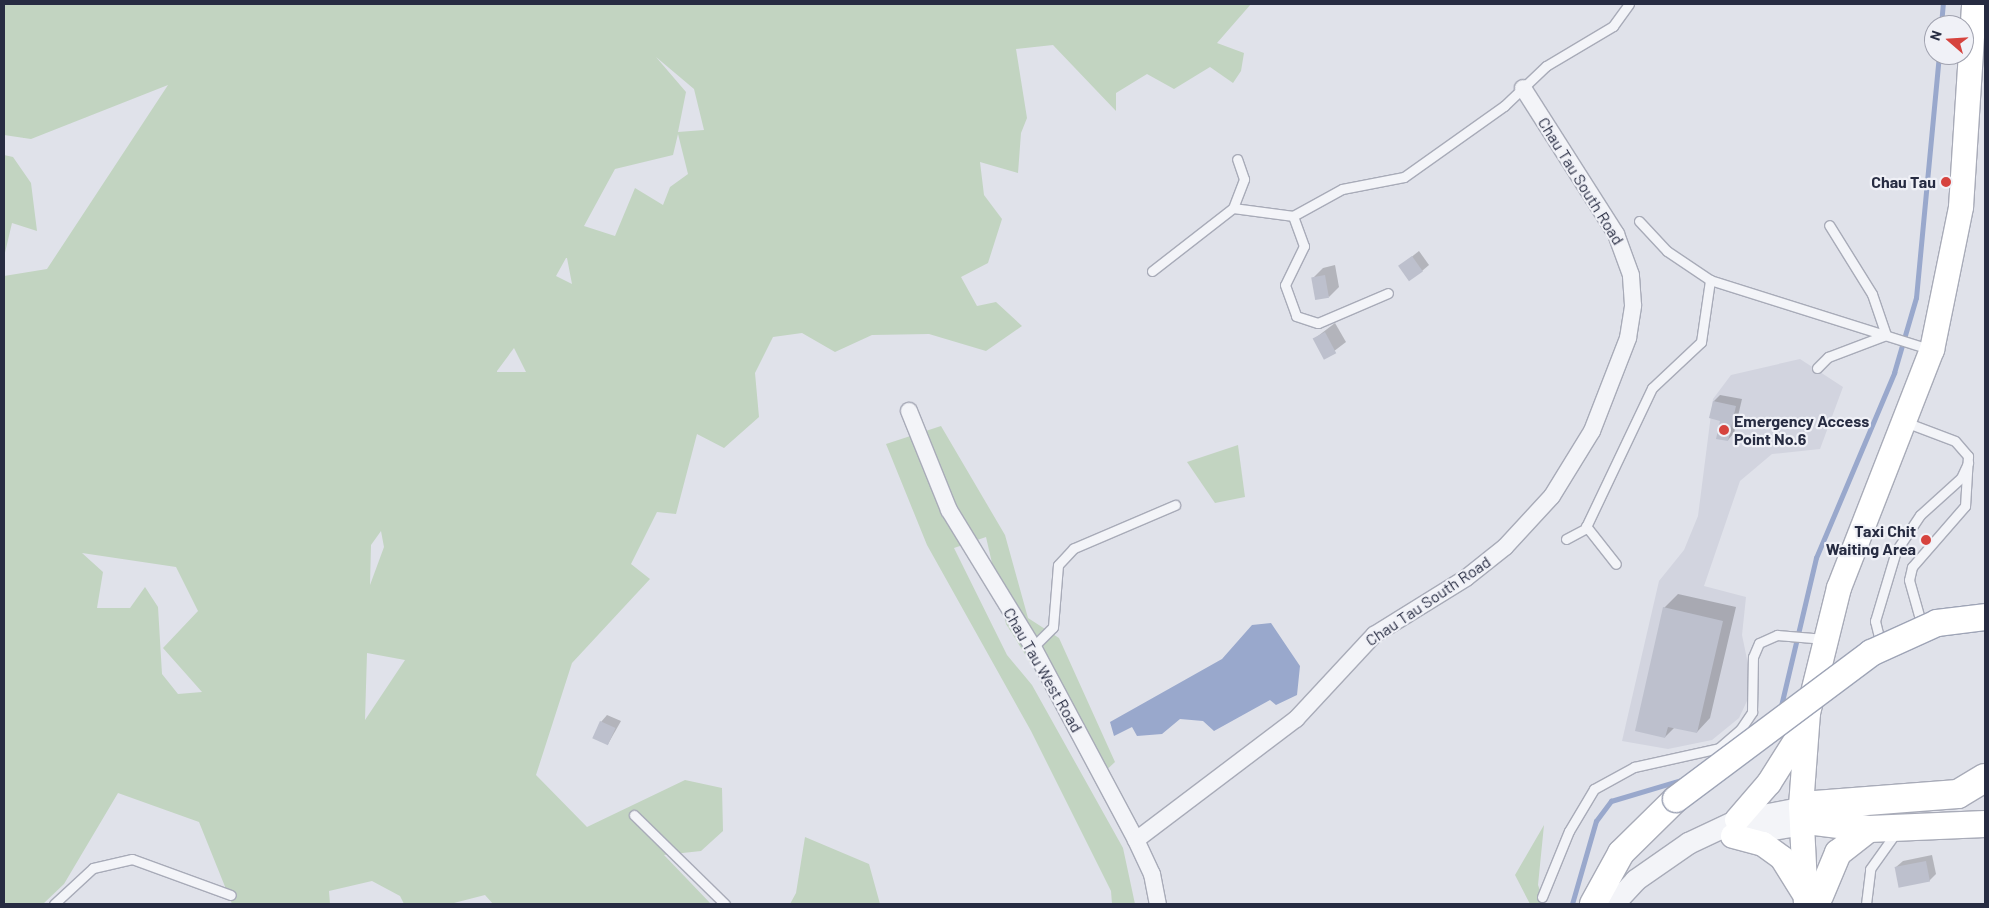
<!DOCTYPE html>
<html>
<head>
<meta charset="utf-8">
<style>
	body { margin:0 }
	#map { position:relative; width:1989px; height:908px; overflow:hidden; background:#e0e2ea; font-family:Barlow,sans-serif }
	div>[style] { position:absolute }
	.built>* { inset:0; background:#d2d4df }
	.green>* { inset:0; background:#c2d4c1 }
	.water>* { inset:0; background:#99a8cc }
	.shadow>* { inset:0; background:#0003 }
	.stream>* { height:4.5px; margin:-2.25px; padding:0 2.25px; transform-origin:2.25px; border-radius:2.25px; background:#99a8cc }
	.building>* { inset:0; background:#bdc0cd; transform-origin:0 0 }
	.roads { filter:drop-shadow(1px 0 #a8abb8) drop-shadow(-1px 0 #a8abb8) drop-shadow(0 1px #a8abb8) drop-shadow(0 -1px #a8abb8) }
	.service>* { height:9px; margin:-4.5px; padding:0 4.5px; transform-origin:4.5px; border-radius:4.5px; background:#f3f4f8 }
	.minor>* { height:16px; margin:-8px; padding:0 8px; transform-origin:8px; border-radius:8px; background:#f3f4f8 }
	.tertiary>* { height:21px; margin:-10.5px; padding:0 10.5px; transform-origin:10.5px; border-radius:10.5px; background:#f3f4f8 }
	.secondary>* { height:24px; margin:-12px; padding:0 12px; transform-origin:12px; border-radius:12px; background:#fff }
	.primary>* { height:26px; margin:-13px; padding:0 13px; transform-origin:13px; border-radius:13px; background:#fff }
	.motorway>* { height:28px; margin:-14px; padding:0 14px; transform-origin:14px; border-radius:14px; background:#fff }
	.bridges { filter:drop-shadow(1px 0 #9ea4b6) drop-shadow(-1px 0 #9ea4b6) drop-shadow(0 1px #9ea4b6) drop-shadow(0 -1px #9ea4b6) }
	.primary-bridge>* { height:26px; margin:-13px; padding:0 13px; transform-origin:13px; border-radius:13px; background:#fff }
	.dots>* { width:14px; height:14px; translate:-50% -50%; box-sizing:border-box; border:2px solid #f0f1f7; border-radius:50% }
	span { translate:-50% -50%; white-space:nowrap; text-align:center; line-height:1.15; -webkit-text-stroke:4.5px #f0f1f7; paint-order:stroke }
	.street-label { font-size:16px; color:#272c42 }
	.poi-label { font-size:16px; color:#272c42; font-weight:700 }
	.right { translate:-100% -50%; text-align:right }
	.left { translate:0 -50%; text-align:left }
	.frame { position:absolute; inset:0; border:5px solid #272c42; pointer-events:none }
	.north { position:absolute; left:1924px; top:15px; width:50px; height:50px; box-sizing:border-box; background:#f0f1f7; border:1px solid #a0a2af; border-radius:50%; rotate:289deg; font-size:14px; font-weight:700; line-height:20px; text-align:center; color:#272c42 }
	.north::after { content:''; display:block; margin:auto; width:18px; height:22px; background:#d6433e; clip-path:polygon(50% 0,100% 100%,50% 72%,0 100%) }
</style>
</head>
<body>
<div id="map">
	<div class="built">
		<div style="clip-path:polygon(1800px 359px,1843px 387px,1820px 449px,1772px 454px,1740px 481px,1704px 586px,1746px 597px,1742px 635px,1753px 688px,1739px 718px,1712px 740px,1668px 749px,1622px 741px,1659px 581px,1684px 550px,1698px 516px,1713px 399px,1731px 375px)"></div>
	</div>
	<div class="green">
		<div style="clip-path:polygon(evenodd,4px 4px,1251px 4px,1217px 43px,1244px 53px,1241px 71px,1233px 83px,1210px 67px,1174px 89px,1147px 74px,1116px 93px,1116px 111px,1053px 45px,1016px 49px,1027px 118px,1021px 133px,1018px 173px,980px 162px,984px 195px,1002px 219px,988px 263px,961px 277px,977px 306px,996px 302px,1022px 326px,986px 351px,929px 334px,872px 335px,835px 352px,802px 333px,773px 337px,755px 373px,759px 417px,724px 448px,697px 434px,676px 514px,657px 512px,631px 564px,650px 579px,572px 663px,536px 775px,587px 827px,685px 780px,722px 788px,723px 831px,701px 851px,664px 855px,711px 904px,493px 904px,485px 895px,450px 904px,404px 904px,400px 896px,372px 881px,329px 891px,330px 904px,232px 904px,199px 822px,118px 793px,64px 884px,43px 904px,4px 904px,4px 276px,47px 269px,168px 85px,31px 139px,4px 135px,4px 4px,656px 57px,694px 89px,704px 130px,678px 132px,686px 92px,656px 57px,4px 4px,678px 134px,688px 174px,670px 187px,663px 205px,635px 188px,615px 236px,584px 226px,615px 169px,673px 155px,678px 134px,4px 4px,566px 258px,567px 258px,572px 284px,556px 276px,566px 258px,4px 4px,514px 348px,526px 372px,497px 372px,497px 371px,514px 348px,4px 4px,381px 531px,384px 547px,370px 585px,371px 545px,381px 531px,4px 4px,82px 553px,176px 567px,198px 611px,163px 648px,202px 692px,178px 694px,162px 674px,158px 607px,145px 587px,130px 608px,97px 608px,103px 572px,82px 553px,4px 4px,367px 653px,405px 660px,365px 720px,367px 653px)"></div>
		<div style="clip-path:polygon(4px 155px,13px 157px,31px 183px,37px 231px,12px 223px,4px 257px)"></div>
		<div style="clip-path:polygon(941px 426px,1005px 535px,1028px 618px,1059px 638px,1115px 762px,1101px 775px,1006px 624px,986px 537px,954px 548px,1007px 655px,1032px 685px,1123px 848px,1135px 904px,1112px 904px,1111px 891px,1031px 731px,927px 545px,886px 444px)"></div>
		<div style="clip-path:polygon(1238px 445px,1245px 497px,1215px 503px,1187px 462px)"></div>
		<div style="clip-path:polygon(1544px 825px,1538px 885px,1545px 904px,1530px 904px,1515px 875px)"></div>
		<div style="clip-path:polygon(805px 837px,869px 864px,880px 904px,790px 904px,796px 893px)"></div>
	</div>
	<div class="water">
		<div style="clip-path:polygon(1271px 623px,1300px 666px,1297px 695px,1276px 705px,1270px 700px,1214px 731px,1203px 721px,1180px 719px,1162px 734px,1137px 736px,1132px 727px,1114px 736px,1110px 722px,1222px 659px,1252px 625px)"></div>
	</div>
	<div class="shadow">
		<div style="clip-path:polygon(1419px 251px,1429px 265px,1422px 271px,1400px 266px)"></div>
		<div style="clip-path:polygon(1335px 265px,1339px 287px,1329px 297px,1313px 278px,1323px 268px)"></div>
		<div style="clip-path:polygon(1335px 323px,1346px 342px,1325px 358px,1314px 339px)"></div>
		<div style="clip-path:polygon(1720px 395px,1742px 399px,1734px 433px,1728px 440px,1714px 401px)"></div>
		<div style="clip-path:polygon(1678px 594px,1736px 607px,1710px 718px,1697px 732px,1675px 727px,1665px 737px,1664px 608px)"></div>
		<div style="clip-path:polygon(607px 715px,621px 721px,608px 744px,601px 722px)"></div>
		<div style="clip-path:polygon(1932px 855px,1936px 874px,1929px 881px,1896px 867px,1903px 861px)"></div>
	</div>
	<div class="stream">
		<div style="left:1941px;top:25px;width:21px;rotate:-85deg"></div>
		<div style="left:1781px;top:706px;width:152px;rotate:-76.7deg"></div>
		<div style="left:1816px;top:558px;width:201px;rotate:-67.1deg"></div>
		<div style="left:1894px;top:373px;width:78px;rotate:-73.7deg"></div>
		<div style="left:1916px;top:298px;width:244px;rotate:-84.6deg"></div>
		<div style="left:1572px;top:904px;width:86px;rotate:-73.9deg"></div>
		<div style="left:1596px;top:821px;width:25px;rotate:-53deg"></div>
		<div style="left:1611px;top:801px;width:77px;rotate:-16.6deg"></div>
	</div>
	<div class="building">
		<div style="left:1412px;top:256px;width:19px;height:17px;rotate:55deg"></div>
		<div style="left:1325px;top:275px;width:23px;height:14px;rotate:80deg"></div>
		<div style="left:1325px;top:332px;width:24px;height:14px;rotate:62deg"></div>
		<div style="clip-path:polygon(1713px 401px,1736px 406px,1728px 441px,1716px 439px,1720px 421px,1709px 418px)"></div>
		<div style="clip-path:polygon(1663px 607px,1723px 621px,1697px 733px,1668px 727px,1665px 738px,1635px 731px)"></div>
		<div style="left:600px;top:721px;width:17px;height:19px;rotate:24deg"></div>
		<div style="left:1926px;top:861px;width:21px;height:32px;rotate:79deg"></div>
	</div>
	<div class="roads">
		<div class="service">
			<div style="left:1233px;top:208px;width:31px;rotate:-69deg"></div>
			<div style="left:1244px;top:179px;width:21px;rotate:-109deg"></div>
			<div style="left:1293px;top:216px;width:32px;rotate:70deg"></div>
			<div style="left:1304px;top:246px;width:43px;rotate:116deg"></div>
			<div style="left:1285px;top:285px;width:33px;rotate:70deg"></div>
			<div style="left:1296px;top:316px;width:23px;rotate:18deg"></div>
			<div style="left:1318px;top:323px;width:76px;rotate:-23.2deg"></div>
			<div style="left:1639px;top:221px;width:41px;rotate:47deg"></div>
			<div style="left:1667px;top:251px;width:52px;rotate:34deg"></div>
			<div style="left:1710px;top:280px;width:233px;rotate:17.5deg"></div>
			<div style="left:1152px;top:271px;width:103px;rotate:-37.9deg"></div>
			<div style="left:1233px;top:208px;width:61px;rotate:7.6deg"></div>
			<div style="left:1293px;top:216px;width:56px;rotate:-28.9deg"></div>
			<div style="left:1342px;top:189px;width:63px;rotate:-11deg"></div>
			<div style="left:1404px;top:177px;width:123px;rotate:-35.4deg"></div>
			<div style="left:1504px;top:106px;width:58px;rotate:-43.6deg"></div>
			<div style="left:1546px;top:66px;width:78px;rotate:-30.8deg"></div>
			<div style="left:1613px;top:26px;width:27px;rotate:-54deg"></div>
			<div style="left:1817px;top:368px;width:16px;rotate:-45deg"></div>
			<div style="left:1828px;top:357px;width:62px;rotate:-20.8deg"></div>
			<div style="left:1886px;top:335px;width:43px;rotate:-108.9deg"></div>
			<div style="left:1872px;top:294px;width:81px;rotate:-121.9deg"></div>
			<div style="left:1905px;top:422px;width:53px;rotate:20.8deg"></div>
			<div style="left:1955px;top:441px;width:20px;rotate:49deg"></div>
			<div style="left:1968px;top:456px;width:50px;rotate:93.4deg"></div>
			<div style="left:1965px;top:506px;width:81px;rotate:131deg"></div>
			<div style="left:1912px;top:567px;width:13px;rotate:103deg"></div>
			<div style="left:1909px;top:580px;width:48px;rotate:74.2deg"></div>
			<div style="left:1586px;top:526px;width:48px;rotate:51.7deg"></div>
			<div style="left:1566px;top:539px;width:21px;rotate:-28deg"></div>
			<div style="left:1585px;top:529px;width:156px;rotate:-64.6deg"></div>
			<div style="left:1652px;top:388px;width:67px;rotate:-43.2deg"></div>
			<div style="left:1701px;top:342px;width:63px;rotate:-81.7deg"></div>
			<div style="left:1881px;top:645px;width:25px;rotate:-104deg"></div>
			<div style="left:1875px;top:621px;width:73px;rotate:-73.3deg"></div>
			<div style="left:1896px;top:551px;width:43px;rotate:-56.3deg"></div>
			<div style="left:1920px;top:515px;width:55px;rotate:-42.1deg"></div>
			<div style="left:1961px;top:478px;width:17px;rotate:-65deg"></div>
			<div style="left:1033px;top:647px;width:28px;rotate:-45deg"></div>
			<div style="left:1053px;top:627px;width:62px;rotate:-85.4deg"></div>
			<div style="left:1058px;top:565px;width:23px;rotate:-47deg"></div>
			<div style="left:1074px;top:548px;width:110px;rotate:-23.1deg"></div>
			<div style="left:634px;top:815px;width:127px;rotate:44.4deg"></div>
			<div style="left:1542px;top:897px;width:71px;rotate:-67.8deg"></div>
			<div style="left:1569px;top:831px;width:49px;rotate:-59.2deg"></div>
			<div style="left:1594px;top:789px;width:46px;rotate:-28.8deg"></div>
			<div style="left:1634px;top:767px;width:87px;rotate:-12.6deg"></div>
			<div style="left:1719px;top:748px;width:28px;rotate:-41deg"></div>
			<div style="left:1740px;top:730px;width:22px;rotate:-56deg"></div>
			<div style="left:1752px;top:712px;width:55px;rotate:-89deg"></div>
			<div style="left:1753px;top:657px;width:15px;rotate:-67deg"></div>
			<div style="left:1759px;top:643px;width:20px;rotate:-24deg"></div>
			<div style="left:1777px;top:635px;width:48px;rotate:4.8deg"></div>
			<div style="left:54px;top:904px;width:53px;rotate:-42.7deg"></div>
			<div style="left:93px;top:868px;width:40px;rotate:-13deg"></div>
			<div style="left:132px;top:859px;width:105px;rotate:20deg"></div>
			<div style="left:1866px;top:904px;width:35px;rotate:-83deg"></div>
			<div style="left:1870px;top:869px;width:43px;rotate:-54.5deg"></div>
		</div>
		<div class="minor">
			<div style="left:909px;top:411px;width:107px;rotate:68deg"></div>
			<div style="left:949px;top:510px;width:161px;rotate:58.5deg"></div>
			<div style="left:1033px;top:647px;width:219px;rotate:61.9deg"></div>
			<div style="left:1136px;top:840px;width:38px;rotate:65deg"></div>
			<div style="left:1152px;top:874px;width:31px;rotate:79deg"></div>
			<div style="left:1136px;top:840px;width:201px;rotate:-37.1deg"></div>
			<div style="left:1296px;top:719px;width:115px;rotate:-47.1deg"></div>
			<div style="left:1374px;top:635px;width:108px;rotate:-31.8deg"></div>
			<div style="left:1466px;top:578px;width:50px;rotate:-38.5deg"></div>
			<div style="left:1505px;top:547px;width:69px;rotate:-47.3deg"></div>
			<div style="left:1552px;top:496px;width:76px;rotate:-58.4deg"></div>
			<div style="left:1592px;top:431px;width:100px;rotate:-68.8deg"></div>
			<div style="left:1628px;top:338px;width:33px;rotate:-81deg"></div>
			<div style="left:1633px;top:305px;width:30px;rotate:-94deg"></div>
			<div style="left:1631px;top:275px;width:44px;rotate:-110.1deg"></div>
			<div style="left:1616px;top:234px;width:173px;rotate:-122.5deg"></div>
		</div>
		<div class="tertiary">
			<div style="left:1731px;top:836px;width:85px;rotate:-9.5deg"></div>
			<div style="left:1613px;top:904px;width:33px;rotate:-47deg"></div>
			<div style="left:1635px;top:880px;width:65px;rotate:-34.9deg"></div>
			<div style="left:1688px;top:843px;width:54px;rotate:-25.1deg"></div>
			<div style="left:1737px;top:820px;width:79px;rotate:-10.9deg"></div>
		</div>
		<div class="secondary">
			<div style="left:1737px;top:820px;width:49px;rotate:-49.1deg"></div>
			<div style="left:1769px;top:783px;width:64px;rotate:-57.8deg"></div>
			<div style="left:1733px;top:836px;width:31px;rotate:15deg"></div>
			<div style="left:1763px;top:844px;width:24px;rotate:36deg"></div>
			<div style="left:1782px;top:858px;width:40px;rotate:58deg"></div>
			<div style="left:1806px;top:904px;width:98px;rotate:-92.9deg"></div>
			<div style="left:1801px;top:806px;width:93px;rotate:-85.7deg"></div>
			<div style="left:1808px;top:713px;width:129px;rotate:-76.1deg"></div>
			<div style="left:1839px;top:588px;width:256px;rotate:-68.7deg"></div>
			<div style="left:1932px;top:350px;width:146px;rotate:-78.5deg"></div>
			<div style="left:1961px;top:207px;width:203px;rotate:-86.3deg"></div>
		</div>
		<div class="primary">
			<div style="left:1815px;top:822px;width:54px;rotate:7.4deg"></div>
			<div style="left:1869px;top:829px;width:116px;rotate:-2.5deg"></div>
			<div style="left:1820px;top:896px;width:47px;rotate:-67.3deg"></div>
			<div style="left:1838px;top:853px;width:39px;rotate:-38deg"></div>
			<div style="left:1593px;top:904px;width:58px;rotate:-61.2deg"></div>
			<div style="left:1621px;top:853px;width:77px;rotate:-44.5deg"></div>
		</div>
		<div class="motorway">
			<div style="left:1815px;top:805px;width:143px;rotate:-4.4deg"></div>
			<div style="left:1958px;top:794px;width:31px;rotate:-31deg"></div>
		</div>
	</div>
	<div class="bridges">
		<div class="primary-bridge">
			<div style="left:1676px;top:799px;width:244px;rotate:-36.8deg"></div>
			<div style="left:1871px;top:653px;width:72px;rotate:-24.4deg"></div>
			<div style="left:1937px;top:623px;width:48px;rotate:-7.1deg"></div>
		</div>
	</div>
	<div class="dots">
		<div style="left:1946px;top:182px;background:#d6433e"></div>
		<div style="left:1724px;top:430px;background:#d6433e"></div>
		<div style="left:1926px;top:540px;background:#d6433e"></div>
	</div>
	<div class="street-label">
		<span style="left:1581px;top:181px;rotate:58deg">Chau Tau South Road</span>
		<span style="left:1428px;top:601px;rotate:-34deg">Chau Tau South Road</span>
		<span style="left:1043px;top:670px;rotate:60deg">Chau Tau West Road</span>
	</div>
	<div class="poi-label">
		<span class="right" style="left:1936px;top:182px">Chau Tau</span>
		<span class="left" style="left:1734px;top:430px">Emergency Access<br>Point No.6</span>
		<span class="right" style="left:1916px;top:540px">Taxi Chit<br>Waiting Area</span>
	</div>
	<div class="frame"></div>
	<div class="north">N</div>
</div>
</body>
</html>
